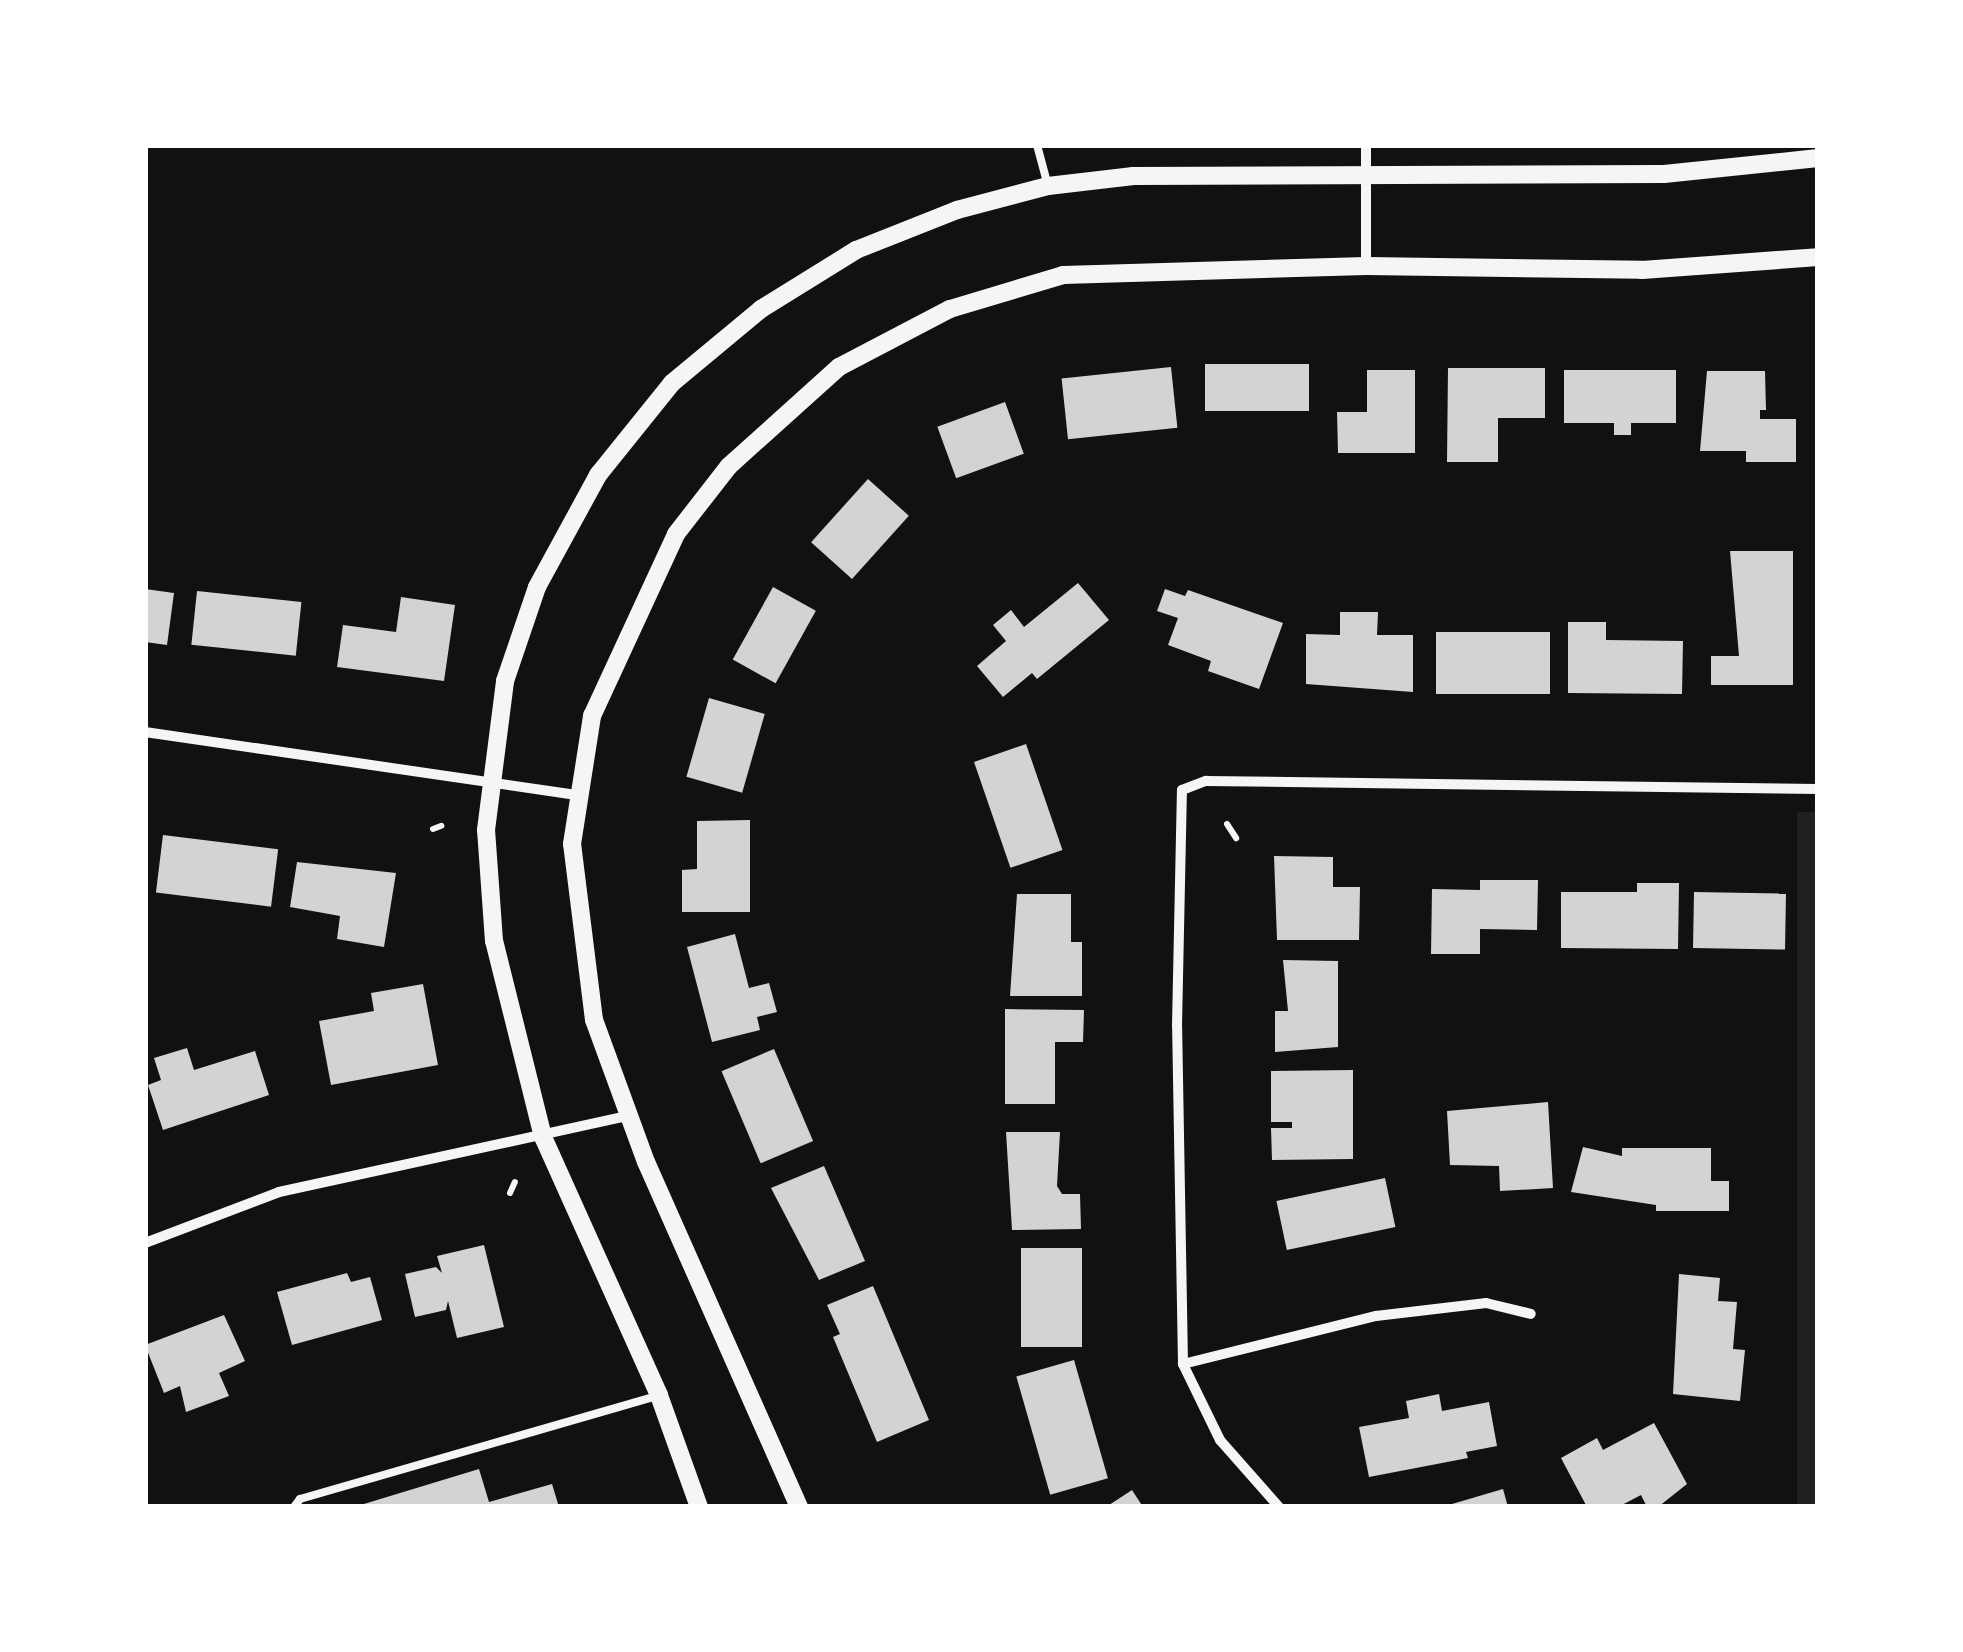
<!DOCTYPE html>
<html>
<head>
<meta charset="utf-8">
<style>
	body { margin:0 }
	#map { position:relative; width:1963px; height:1652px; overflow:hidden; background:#111; font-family:"Noto Serif",serif }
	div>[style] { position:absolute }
	.green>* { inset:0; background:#202020; transform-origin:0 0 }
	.building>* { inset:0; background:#d3d3d3; transform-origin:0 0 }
	.path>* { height:6px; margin:-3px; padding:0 3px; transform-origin:3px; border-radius:3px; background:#f5f5f5 }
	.service>* { height:8px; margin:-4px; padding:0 4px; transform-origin:4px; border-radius:4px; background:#f5f5f5 }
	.minor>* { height:10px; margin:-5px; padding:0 5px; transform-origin:5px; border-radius:5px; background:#f5f5f5 }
	.tertiary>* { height:18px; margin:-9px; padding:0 9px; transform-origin:9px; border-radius:9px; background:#f5f5f5 }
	span { translate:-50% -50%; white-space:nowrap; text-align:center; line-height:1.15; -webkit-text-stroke:10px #fff; paint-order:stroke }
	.frame { position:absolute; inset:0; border:148px solid #fff; pointer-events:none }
</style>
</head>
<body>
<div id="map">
	<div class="green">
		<div style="left:1797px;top:812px;width:21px;height:695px"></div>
	</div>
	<div class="building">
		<div style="left:1309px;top:364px;width:47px;height:104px;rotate:90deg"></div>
		<div style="left:1171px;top:367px;width:61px;height:110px;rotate:84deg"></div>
		<div style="clip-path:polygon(1448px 368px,1545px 368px,1545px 418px,1498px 418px,1498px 462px,1447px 462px)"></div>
		<div style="clip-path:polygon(1367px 370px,1415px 370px,1415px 453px,1338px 453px,1337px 412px,1367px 412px)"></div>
		<div style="clip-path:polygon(1564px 370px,1676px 370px,1676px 423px,1631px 423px,1631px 435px,1614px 435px,1614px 423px,1564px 423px)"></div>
		<div style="clip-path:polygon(1707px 371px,1765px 371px,1766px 410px,1760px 410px,1760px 419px,1796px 419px,1796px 462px,1746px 462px,1746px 451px,1700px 451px)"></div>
		<div style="left:1005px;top:402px;width:55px;height:72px;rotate:70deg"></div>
		<div style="left:868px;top:479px;width:55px;height:85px;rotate:42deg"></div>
		<div style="clip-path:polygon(1730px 551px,1793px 551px,1793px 685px,1711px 685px,1711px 656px,1739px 656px)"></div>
		<div style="clip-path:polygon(1078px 583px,1109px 620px,1037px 679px,1032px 673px,1003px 697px,977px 666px,1006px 641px,993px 625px,1011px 610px,1024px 627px)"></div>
		<div style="left:773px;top:587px;width:49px;height:83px;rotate:29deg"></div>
		<div style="clip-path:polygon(145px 589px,174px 593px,167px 645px,145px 642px)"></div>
		<div style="clip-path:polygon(1165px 589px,1185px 596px,1188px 590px,1283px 623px,1259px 689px,1208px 671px,1211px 661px,1168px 645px,1178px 618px,1157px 611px)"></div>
		<div style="left:197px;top:591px;width:105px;height:54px;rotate:6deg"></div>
		<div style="clip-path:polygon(401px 597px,455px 605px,444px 681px,337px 667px,343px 625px,396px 632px)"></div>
		<div style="clip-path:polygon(1340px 612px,1378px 612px,1377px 635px,1413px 635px,1413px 692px,1306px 684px,1306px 634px,1340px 635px)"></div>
		<div style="clip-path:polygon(1568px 622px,1606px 622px,1606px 640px,1683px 641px,1682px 694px,1568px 693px)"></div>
		<div style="left:1436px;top:632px;width:114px;height:62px"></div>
		<div style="left:709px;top:698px;width:58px;height:82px;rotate:16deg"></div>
		<div style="left:1026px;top:744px;width:112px;height:55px;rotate:71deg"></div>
		<div style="clip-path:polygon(750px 820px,750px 912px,682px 912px,682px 870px,697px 869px,697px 821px)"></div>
		<div style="left:163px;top:835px;width:116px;height:58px;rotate:7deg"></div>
		<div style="clip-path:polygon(1274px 856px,1333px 857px,1333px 887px,1360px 887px,1359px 940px,1277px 940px)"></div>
		<div style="clip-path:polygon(297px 862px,396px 873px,384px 947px,337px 939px,340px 916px,290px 907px)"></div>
		<div style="clip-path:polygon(1480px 880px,1538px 880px,1537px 930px,1480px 929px,1480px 954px,1431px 954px,1432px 889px,1480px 890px)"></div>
		<div style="clip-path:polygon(1637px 883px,1679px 883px,1678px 949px,1561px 948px,1561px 892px,1637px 892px)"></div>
		<div style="left:1694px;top:892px;width:92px;height:56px;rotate:1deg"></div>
		<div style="clip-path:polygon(1017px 894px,1071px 894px,1071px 942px,1082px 942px,1082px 996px,1010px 996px)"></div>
		<div style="clip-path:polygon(735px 934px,749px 988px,769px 983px,777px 1012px,757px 1017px,760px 1030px,712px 1042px,687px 947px)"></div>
		<div style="clip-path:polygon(1283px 960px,1338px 961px,1338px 1047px,1275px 1052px,1275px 1011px,1288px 1011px)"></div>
		<div style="clip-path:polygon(423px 984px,438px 1065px,331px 1085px,319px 1021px,374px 1011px,371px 993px)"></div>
		<div style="clip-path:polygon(1005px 1009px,1084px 1010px,1083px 1042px,1055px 1042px,1055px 1104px,1005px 1104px)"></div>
		<div style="clip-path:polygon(187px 1048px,194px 1070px,255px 1051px,269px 1095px,163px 1130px,148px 1085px,161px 1080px,154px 1058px)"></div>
		<div style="left:774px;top:1049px;width:100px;height:57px;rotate:67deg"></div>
		<div style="clip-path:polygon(1353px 1070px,1353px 1159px,1272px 1160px,1271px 1128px,1292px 1128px,1292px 1122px,1271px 1122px,1271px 1071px)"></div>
		<div style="clip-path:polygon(1548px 1102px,1553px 1188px,1500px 1191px,1499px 1166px,1450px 1165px,1447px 1111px)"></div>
		<div style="clip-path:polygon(1006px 1132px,1060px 1132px,1057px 1186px,1062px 1194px,1080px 1194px,1081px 1229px,1012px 1230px)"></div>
		<div style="clip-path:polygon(1583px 1147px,1622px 1156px,1622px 1148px,1711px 1148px,1711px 1181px,1729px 1181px,1729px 1211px,1656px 1211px,1656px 1205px,1571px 1192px)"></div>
		<div style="clip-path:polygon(824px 1166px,865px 1261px,819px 1280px,771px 1188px)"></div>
		<div style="left:1385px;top:1178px;width:50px;height:111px;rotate:78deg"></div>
		<div style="clip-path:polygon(484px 1245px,504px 1327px,457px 1338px,448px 1301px,446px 1310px,415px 1317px,405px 1274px,436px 1267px,442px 1273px,437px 1256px)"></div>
		<div style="left:1021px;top:1248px;width:61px;height:99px"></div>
		<div style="clip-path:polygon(347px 1273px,351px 1282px,370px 1277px,382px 1320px,292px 1345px,277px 1292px)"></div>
		<div style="clip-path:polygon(1679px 1274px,1720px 1278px,1718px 1301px,1737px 1302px,1733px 1349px,1745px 1350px,1740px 1401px,1673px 1394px)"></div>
		<div style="clip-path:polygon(873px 1286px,929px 1420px,877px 1442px,833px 1337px,840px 1334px,827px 1305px)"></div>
		<div style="clip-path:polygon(224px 1315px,245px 1361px,219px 1373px,229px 1396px,186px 1412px,180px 1386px,164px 1393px,145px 1345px)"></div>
		<div style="left:1074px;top:1360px;width:123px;height:60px;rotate:74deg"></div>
		<div style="clip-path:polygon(1439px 1394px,1442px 1411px,1489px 1402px,1497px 1446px,1466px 1452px,1468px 1458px,1369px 1477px,1359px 1427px,1409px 1418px,1406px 1401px)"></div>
		<div style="clip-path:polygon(1654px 1423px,1687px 1484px,1658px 1507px,1647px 1507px,1641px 1495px,1618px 1507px,1587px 1507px,1561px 1458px,1597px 1438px,1603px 1450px)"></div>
		<div style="clip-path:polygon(479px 1469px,489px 1502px,552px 1484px,559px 1507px,354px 1507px)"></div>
		<div style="clip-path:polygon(1503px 1489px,1508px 1507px,1453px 1507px,1452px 1504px)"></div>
		<div style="clip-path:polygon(1132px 1490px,1143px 1507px,1106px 1507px)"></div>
	</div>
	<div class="path">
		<div style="left:1227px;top:824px;width:17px;rotate:57deg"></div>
		<div style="left:433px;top:829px;width:9px;rotate:-21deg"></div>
		<div style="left:510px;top:1193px;width:12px;rotate:-66deg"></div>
	</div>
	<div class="service">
		<div style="left:1037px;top:145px;width:42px;rotate:75deg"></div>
		<div style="left:294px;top:1507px;width:10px;rotate:-53deg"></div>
		<div style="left:300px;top:1499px;width:371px;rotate:-16.1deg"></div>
	</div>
	<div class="minor">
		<div style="left:1366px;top:145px;width:121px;rotate:90deg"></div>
		<div style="left:145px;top:732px;width:436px;rotate:8.3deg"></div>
		<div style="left:145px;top:1243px;width:143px;rotate:-20.8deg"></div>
		<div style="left:279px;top:1192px;width:358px;rotate:-12.3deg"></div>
		<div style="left:1183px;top:1364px;width:199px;rotate:-14deg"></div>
		<div style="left:1376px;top:1316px;width:111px;rotate:-6.7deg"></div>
		<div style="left:1486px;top:1303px;width:46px;rotate:13.7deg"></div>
		<div style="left:1279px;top:1507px;width:89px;rotate:-131.4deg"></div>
		<div style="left:1220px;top:1440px;width:85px;rotate:-116deg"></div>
		<div style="left:1183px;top:1364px;width:338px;rotate:-91deg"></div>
		<div style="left:1177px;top:1026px;width:236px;rotate:-88.8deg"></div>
		<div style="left:1182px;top:790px;width:26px;rotate:-21deg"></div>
		<div style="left:1206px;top:781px;width:612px;rotate:0.75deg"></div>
	</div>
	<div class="tertiary">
		<div style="left:699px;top:1507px;width:119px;rotate:-109.7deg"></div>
		<div style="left:659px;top:1395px;width:283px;rotate:-114.2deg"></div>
		<div style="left:543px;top:1137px;width:202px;rotate:-104deg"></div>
		<div style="left:494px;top:941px;width:111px;rotate:-94.1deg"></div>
		<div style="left:486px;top:830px;width:150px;rotate:-82.7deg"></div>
		<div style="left:505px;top:681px;width:99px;rotate:-71.2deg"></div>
		<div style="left:537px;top:587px;width:128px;rotate:-61.4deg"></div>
		<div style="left:598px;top:475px;width:118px;rotate:-51.2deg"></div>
		<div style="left:672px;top:383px;width:116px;rotate:-39.7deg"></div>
		<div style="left:761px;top:309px;width:112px;rotate:-31.8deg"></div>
		<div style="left:856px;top:250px;width:109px;rotate:-21.6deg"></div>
		<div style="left:957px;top:210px;width:94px;rotate:-14.8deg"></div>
		<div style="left:1048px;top:186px;width:86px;rotate:-6.7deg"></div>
		<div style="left:1133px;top:176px;width:531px;rotate:-0.22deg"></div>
		<div style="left:1664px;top:174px;width:155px;rotate:-5.9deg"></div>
		<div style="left:799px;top:1507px;width:377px;rotate:-113.9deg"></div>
		<div style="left:646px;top:1162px;width:151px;rotate:-110.1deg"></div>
		<div style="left:594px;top:1020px;width:177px;rotate:-97.1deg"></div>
		<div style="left:572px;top:844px;width:130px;rotate:-81.1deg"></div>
		<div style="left:592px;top:716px;width:200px;rotate:-65.2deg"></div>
		<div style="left:676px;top:534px;width:86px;rotate:-52.1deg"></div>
		<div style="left:729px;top:466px;width:148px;rotate:-42deg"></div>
		<div style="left:839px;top:367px;width:125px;rotate:-27.6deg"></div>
		<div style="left:950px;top:309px;width:118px;rotate:-16.7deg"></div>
		<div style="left:1063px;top:275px;width:303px;rotate:-1.7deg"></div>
		<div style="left:1366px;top:266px;width:276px;rotate:0.8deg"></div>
		<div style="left:1642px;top:270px;width:176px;rotate:-4.2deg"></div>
	</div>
	<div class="frame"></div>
</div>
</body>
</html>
